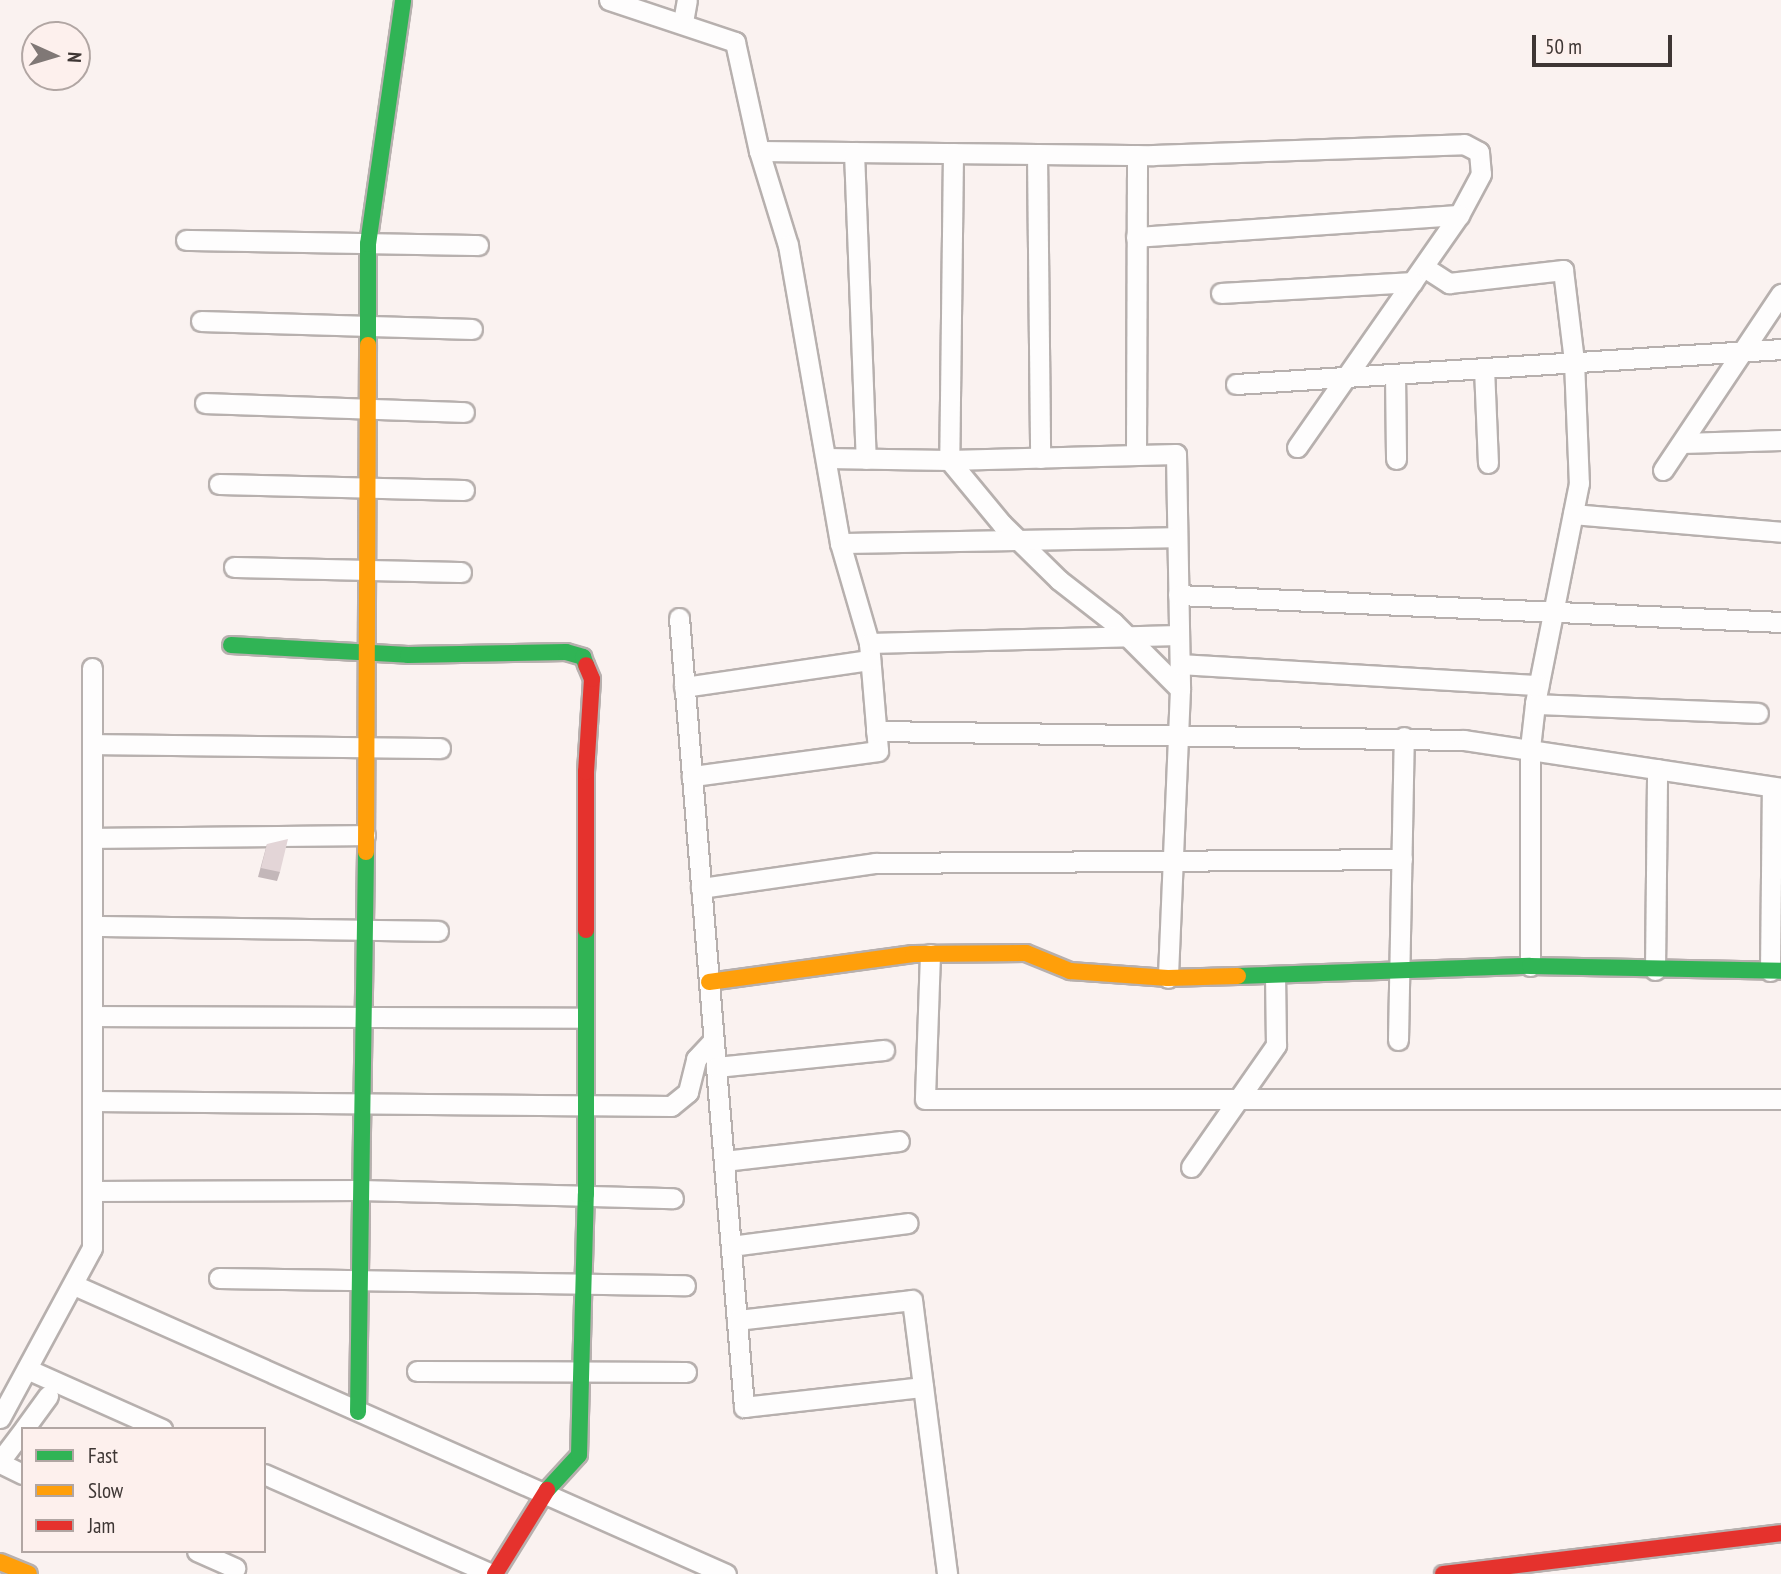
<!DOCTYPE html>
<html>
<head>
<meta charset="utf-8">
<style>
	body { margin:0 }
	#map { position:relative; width:1781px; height:1574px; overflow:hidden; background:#faf2f0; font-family:"PT Sans Narrow",sans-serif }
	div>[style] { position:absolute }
	.roads { filter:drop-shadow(2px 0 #b7b0ae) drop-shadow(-2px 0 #b7b0ae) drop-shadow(0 2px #b7b0ae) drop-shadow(0 -2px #b7b0ae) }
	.street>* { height:19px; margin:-9.5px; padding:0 9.5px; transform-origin:9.5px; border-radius:9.5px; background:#fefdfd }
	.fast>* { height:16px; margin:-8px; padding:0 8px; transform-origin:8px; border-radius:8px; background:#30b455 }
	.slow>* { height:16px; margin:-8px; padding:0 8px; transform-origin:8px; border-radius:8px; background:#ff9f0a }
	.jam>* { height:16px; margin:-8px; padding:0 8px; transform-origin:8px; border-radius:8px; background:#e5322d }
	.wall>* { inset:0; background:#c3b7b9 }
	.building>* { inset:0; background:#e3d5d7 }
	span { translate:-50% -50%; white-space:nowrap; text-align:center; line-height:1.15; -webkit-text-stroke:5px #fdf0ed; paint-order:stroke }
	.legend { position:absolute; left:21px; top:1427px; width:245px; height:126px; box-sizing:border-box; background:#fdf0ed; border:2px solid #b1a6a3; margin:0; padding:9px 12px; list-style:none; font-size:21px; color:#3e3634 }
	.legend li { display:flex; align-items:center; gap:14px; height:35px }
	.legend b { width:35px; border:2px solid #b1a6a3 }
	.north { position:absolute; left:21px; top:21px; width:70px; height:70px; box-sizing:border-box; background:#fdf0ed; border:2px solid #b1a6a3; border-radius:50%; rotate:94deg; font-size:19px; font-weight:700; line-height:28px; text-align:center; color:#3e3634 }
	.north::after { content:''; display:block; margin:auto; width:24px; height:32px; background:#807876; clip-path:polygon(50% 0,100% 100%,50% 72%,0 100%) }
	.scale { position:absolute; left:1532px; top:35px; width:140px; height:32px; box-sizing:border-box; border:4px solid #3e3634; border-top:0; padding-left:9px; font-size:21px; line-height:24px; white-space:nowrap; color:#3e3634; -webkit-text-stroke:5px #fdf0ed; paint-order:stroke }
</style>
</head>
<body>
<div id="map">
	<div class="roads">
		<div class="street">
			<div style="left:609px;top:0;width:133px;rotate:18.4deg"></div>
			<div style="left:735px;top:42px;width:112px;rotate:77.6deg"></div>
			<div style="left:759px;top:151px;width:98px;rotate:72.9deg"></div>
			<div style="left:788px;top:245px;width:303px;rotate:80.1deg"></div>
			<div style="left:840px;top:543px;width:104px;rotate:73.8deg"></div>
			<div style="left:869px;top:643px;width:108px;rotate:85.2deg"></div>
			<div style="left:878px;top:751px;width:188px;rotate:172.3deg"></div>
			<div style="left:683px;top:22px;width:22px;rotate:-80deg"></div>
			<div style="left:759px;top:151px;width:394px;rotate:0.6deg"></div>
			<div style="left:1153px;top:155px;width:311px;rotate:-2deg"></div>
			<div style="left:1464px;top:144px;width:17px;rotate:28deg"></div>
			<div style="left:1479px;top:152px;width:22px;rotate:85deg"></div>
			<div style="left:1481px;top:174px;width:47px;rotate:118.2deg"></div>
			<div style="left:1459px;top:215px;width:283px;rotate:124.9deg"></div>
			<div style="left:854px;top:152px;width:307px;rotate:87.8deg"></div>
			<div style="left:953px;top:153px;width:307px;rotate:90.7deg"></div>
			<div style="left:949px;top:460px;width:83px;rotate:50.4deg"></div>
			<div style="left:1002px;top:524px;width:80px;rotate:44.5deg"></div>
			<div style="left:1059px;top:580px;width:68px;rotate:37.9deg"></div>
			<div style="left:1113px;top:622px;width:95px;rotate:45deg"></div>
			<div style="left:1037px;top:154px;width:304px;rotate:89.4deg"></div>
			<div style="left:1136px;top:237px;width:324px;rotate:-3.9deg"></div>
			<div style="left:186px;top:240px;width:292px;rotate:1deg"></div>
			<div style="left:1424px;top:267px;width:30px;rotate:33deg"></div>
			<div style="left:1449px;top:283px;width:115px;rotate:-6.5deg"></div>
			<div style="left:1563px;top:270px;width:92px;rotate:83.1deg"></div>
			<div style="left:1574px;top:361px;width:122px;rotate:87.7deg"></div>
			<div style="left:1579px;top:483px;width:225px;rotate:101.3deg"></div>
			<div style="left:1535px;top:704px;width:44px;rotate:96.5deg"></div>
			<div style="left:1530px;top:748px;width:218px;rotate:90deg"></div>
			<div style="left:1221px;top:293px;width:192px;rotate:-3.3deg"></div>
			<div style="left:201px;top:321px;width:271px;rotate:1.7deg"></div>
			<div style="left:1484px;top:368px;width:95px;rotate:87.6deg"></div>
			<div style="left:1395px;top:374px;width:85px;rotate:89.3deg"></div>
			<div style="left:1236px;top:384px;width:546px;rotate:-3.67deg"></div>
			<div style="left:205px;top:403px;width:259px;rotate:2deg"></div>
			<div style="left:1682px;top:443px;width:99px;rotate:-1.7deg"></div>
			<div style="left:1136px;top:455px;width:300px;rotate:-89.8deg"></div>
			<div style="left:826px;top:458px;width:123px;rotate:0.9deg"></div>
			<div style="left:949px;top:460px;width:227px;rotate:-1.5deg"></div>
			<div style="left:1176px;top:454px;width:235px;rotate:89deg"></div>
			<div style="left:1180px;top:689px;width:289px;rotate:92.4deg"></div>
			<div style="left:1663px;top:470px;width:212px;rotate:-56.2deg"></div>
			<div style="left:219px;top:484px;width:245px;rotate:1.4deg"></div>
			<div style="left:1573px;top:514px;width:209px;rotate:4.9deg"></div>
			<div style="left:840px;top:543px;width:337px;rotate:-1deg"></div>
			<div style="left:234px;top:567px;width:227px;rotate:1.3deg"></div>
			<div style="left:1178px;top:595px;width:604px;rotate:2.56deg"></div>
			<div style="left:679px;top:618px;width:792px;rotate:85.29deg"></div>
			<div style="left:744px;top:1407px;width:180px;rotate:-6.4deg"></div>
			<div style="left:869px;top:643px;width:310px;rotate:-1.5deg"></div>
			<div style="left:1180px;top:664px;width:359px;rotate:3.4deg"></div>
			<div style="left:684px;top:687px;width:188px;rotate:-8.3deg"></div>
			<div style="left:1535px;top:704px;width:223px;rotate:2.3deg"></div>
			<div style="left:876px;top:731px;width:588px;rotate:0.88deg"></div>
			<div style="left:1464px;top:740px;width:321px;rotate:8.6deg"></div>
			<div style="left:96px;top:744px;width:344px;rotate:0.7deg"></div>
			<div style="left:95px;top:838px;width:270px;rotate:-0.6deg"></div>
			<div style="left:701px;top:888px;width:176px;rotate:-8.2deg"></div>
			<div style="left:875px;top:863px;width:527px;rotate:-0.43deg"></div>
			<div style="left:94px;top:926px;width:344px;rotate:0.8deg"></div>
			<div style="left:930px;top:954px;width:145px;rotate:92deg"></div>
			<div style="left:925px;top:1099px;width:856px"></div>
			<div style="left:1655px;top:970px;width:201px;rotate:-89.4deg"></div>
			<div style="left:1770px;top:971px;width:184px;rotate:-89.4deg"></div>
			<div style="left:93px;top:1016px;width:491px;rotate:0.2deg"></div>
			<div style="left:1398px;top:1040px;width:303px;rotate:-88.9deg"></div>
			<div style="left:716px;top:1067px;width:169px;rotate:-5.8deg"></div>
			<div style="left:93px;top:1101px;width:578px;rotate:0.5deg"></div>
			<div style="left:671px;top:1106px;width:22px;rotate:-39deg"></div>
			<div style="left:688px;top:1092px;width:34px;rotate:-76deg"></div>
			<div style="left:696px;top:1059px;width:26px;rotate:-47deg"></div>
			<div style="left:724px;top:1161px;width:176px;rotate:-6.5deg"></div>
			<div style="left:1191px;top:1167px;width:149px;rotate:-55.1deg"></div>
			<div style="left:1276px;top:1045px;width:69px;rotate:-90.8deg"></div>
			<div style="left:92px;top:1191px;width:268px;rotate:-0.2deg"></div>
			<div style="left:360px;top:1190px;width:313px;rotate:1.5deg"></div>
			<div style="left:731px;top:1246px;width:178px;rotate:-7.4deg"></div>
			<div style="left:219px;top:1278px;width:466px;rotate:0.9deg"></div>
			<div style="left:74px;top:1285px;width:713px;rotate:23.91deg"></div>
			<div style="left:737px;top:1320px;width:176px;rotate:-6.5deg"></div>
			<div style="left:912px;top:1300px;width:276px;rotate:82.7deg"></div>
			<div style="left:27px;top:1369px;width:148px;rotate:24deg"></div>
			<div style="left:417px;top:1371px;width:269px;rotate:0.2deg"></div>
			<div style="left:0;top:1418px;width:193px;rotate:-61.6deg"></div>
			<div style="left:92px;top:1248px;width:580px;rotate:-90deg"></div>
			<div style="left:24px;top:1429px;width:41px;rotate:-54deg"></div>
			<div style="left:0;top:1461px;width:38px;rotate:-53deg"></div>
			<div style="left:0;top:1463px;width:25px;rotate:26deg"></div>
			<div style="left:264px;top:1474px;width:249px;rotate:23.7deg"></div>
			<div style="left:197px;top:1551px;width:42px;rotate:24.1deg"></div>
		</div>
		<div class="fast">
			<div style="left:368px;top:345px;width:101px;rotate:-90deg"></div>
			<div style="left:368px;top:244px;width:246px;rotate:-81.8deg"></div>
			<div style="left:231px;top:645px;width:177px;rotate:3.2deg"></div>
			<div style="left:408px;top:655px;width:158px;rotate:-1.1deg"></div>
			<div style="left:566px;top:652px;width:18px;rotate:16deg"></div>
			<div style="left:583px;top:657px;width:9px;rotate:69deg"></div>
			<div style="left:1238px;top:976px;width:292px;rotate:-2deg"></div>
			<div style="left:1530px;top:966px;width:251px;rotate:1.1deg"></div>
			<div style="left:358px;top:1412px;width:560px;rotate:-89.18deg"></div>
			<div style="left:547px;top:1490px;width:47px;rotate:-47.6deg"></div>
			<div style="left:579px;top:1455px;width:261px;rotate:-88.5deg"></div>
			<div style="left:586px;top:1194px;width:264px;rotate:-90deg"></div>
		</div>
		<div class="slow">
			<div style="left:366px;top:852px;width:507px;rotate:-89.77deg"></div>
			<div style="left:709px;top:982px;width:206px;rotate:-7.8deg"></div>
			<div style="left:913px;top:954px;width:113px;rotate:-0.5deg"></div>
			<div style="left:1026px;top:953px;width:48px;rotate:22.2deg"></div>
			<div style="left:1070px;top:971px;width:98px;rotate:4.1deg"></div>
			<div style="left:1168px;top:978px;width:70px;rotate:-1.6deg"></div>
			<div style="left:0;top:1562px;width:31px;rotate:22deg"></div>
		</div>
		<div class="jam">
			<div style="left:586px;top:930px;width:158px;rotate:-90deg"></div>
			<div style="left:586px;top:772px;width:93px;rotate:-86.3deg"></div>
			<div style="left:592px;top:679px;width:15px;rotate:-113deg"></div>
			<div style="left:495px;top:1574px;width:99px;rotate:-58.2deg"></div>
			<div style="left:1443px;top:1574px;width:340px;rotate:-6.9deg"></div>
		</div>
	</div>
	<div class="wall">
		<div style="clip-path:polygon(267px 844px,280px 872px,277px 881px,258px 877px)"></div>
	</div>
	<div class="building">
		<div style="clip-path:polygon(288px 839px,280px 872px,261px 868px,267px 844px)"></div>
	</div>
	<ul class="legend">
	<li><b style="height:9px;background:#30b455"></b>Fast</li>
	<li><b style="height:9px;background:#ff9f0a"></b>Slow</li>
	<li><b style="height:9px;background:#e5322d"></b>Jam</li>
	</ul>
	<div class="north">N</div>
	<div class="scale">50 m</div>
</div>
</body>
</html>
